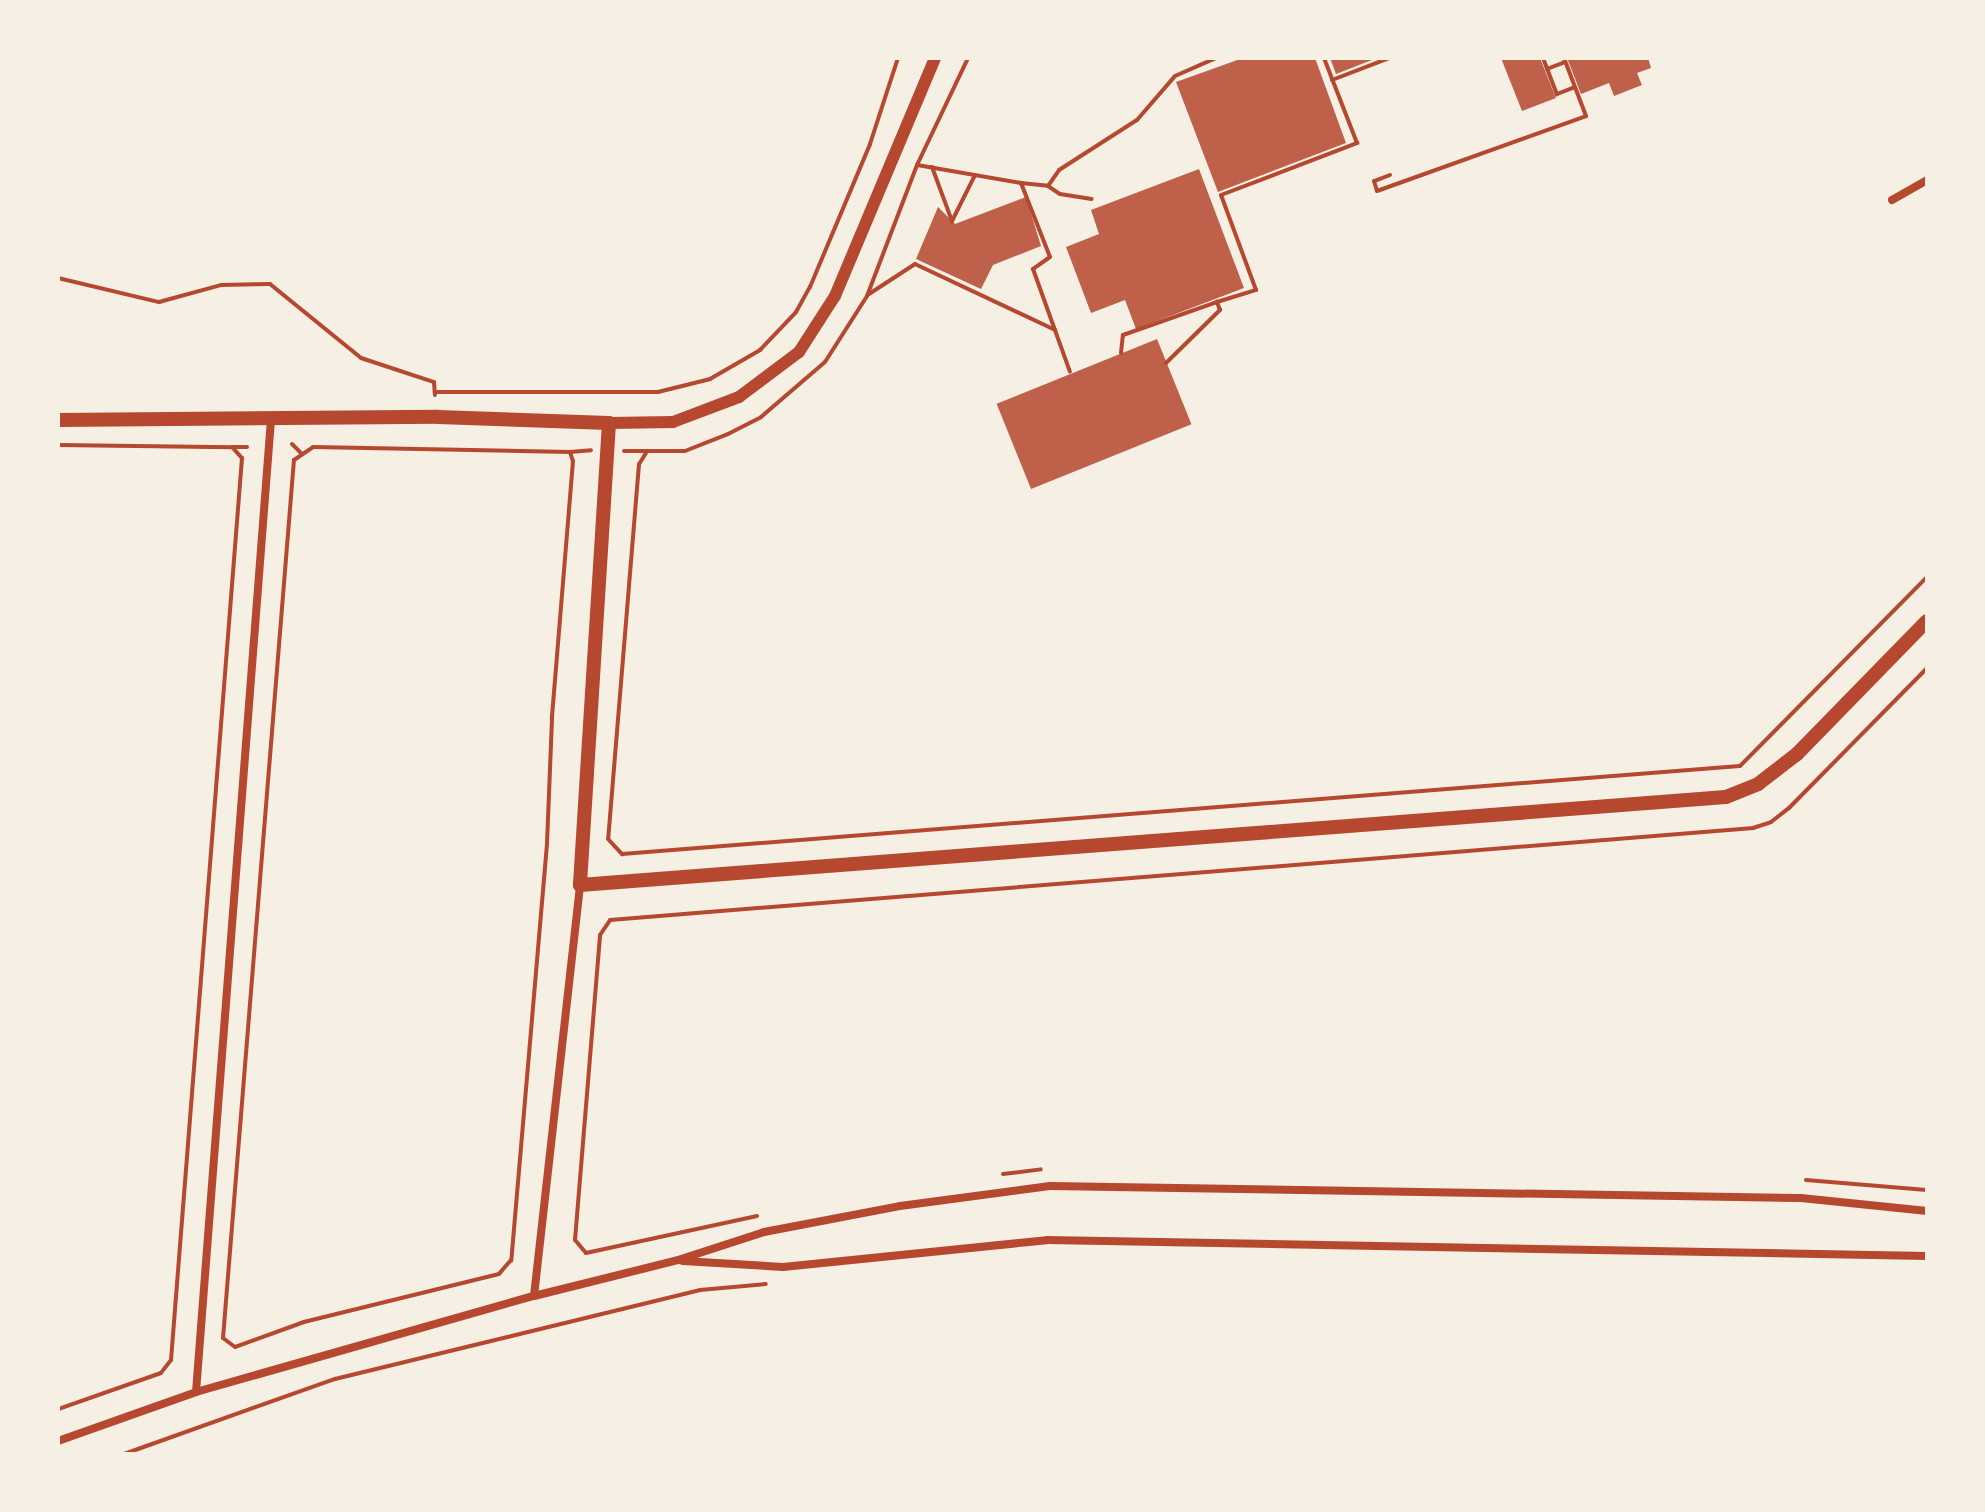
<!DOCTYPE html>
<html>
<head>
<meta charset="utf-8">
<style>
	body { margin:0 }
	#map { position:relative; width:1985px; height:1512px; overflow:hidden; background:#f6efe4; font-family:Barlow,sans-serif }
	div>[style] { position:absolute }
	.building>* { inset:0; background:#bf614a; transform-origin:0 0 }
	.path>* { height:4px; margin:-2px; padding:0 2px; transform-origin:2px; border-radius:2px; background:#b5482f }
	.minor>* { height:8px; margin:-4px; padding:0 4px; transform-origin:4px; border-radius:4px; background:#b5482f }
	.tertiary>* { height:12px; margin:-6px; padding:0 6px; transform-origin:6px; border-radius:6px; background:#b5482f }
	.secondary>* { height:14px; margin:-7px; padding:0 7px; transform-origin:7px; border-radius:7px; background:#b5482f }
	span { translate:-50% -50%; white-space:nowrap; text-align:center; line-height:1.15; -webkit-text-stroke:6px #f6efe4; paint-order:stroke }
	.frame { position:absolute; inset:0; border:60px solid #f6efe4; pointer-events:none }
</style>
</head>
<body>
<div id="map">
	<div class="building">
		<div style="clip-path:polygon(1243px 58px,1315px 58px,1346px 143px,1218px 192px,1176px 82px)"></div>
		<div style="clip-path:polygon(1330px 58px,1377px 58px,1336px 74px)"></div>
		<div style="clip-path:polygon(1501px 58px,1540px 58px,1556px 98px,1522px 111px)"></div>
		<div style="clip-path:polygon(1567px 58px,1648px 58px,1651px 68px,1637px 73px,1642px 85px,1614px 96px,1609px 83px,1581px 94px)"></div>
		<div style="clip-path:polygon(1199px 169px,1244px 288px,1136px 329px,1125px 300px,1091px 313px,1066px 247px,1099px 234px,1091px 210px)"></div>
		<div style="clip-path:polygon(1026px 197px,1041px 246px,993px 265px,981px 289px,916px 259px,938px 207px,955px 224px)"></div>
		<div style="left:1157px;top:339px;width:92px;height:173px;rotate:68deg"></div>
	</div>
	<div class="path">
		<div style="left:1543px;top:58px;width:39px;rotate:69deg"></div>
		<div style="left:1557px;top:94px;width:19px;rotate:-21deg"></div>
		<div style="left:1547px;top:69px;width:19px;rotate:-21deg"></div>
		<div style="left:1332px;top:80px;width:61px;rotate:-21.1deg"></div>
		<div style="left:917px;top:165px;width:106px;rotate:9.8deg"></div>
		<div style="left:1021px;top:183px;width:79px;rotate:68.6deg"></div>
		<div style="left:1050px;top:257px;width:21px;rotate:145deg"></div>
		<div style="left:1033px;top:269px;width:109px;rotate:70.2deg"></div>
		<div style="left:932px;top:167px;width:58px;rotate:69.7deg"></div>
		<div style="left:952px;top:221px;width:51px;rotate:-63.4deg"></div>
		<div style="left:1390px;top:175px;width:17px;rotate:159deg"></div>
		<div style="left:1374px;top:181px;width:10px;rotate:73deg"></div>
		<div style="left:1377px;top:191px;width:222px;rotate:-19.7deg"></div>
		<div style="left:1586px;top:116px;width:62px;rotate:-110.8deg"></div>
		<div style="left:1021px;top:183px;width:27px;rotate:6deg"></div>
		<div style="left:1048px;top:186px;width:19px;rotate:-55deg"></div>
		<div style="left:1059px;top:170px;width:93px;rotate:-32.7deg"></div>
		<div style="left:1137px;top:120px;width:58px;rotate:-49.2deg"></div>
		<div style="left:1175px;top:76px;width:45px;rotate:-23.7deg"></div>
		<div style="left:1048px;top:186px;width:14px;rotate:34deg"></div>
		<div style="left:1060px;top:194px;width:32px;rotate:9deg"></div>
		<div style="left:58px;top:278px;width:104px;rotate:13.4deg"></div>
		<div style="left:159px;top:302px;width:64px;rotate:-15.3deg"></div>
		<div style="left:221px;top:285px;width:49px;rotate:-1.2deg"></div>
		<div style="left:270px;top:284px;width:117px;rotate:39.1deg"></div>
		<div style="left:361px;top:358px;width:77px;rotate:18.2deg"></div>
		<div style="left:434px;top:382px;width:13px;rotate:86deg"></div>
		<div style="left:869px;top:294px;width:55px;rotate:-33.1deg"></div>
		<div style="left:915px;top:264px;width:155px;rotate:25.2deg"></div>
		<div style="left:1121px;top:353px;width:18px;rotate:-84deg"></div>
		<div style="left:1123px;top:335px;width:100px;rotate:-19.3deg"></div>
		<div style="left:1166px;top:363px;width:76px;rotate:-44.5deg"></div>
		<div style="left:1220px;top:310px;width:9px;rotate:-111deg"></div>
		<div style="left:1217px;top:302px;width:41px;rotate:-17.1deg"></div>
		<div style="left:1256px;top:290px;width:101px;rotate:-110.2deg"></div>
		<div style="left:1221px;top:195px;width:146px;rotate:-20.9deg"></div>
		<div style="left:1357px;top:143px;width:91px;rotate:-111.2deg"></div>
		<div style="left:435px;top:392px;width:223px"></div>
		<div style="left:658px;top:392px;width:54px;rotate:-14deg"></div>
		<div style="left:710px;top:379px;width:58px;rotate:-30.1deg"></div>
		<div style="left:760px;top:350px;width:52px;rotate:-46.5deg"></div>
		<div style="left:796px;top:312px;width:29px;rotate:-61deg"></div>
		<div style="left:810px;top:287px;width:155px;rotate:-67.2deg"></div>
		<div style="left:870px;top:144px;width:90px;rotate:-72deg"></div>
		<div style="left:292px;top:444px;width:14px;rotate:45deg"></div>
		<div style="left:58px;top:445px;width:174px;rotate:0.7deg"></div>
		<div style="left:232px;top:447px;width:15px;rotate:48deg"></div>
		<div style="left:242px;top:458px;width:905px;rotate:94.5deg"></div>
		<div style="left:171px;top:1360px;width:16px;rotate:128deg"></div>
		<div style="left:161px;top:1373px;width:109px;rotate:160.7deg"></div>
		<div style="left:232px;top:447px;width:15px"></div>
		<div style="left:313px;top:447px;width:257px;rotate:1.1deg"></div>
		<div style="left:570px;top:452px;width:9px;rotate:72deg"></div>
		<div style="left:573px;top:461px;width:259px;rotate:94.7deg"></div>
		<div style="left:552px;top:719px;width:125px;rotate:92.3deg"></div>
		<div style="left:547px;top:844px;width:418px;rotate:94.9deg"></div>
		<div style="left:511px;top:1260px;width:18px;rotate:131deg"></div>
		<div style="left:499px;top:1274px;width:201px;rotate:166.2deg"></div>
		<div style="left:304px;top:1322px;width:73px;rotate:160.1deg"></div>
		<div style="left:235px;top:1347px;width:15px;rotate:-143deg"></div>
		<div style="left:223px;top:1338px;width:881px;rotate:-85.38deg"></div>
		<div style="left:294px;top:460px;width:23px;rotate:-34deg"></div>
		<div style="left:624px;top:451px;width:61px"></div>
		<div style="left:685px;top:451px;width:46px;rotate:-21.6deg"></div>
		<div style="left:728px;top:434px;width:37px;rotate:-27deg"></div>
		<div style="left:761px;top:417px;width:84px;rotate:-40.7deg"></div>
		<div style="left:825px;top:362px;width:78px;rotate:-57.5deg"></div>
		<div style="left:867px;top:296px;width:140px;rotate:-69.1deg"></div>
		<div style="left:917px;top:165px;width:119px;rotate:-64.5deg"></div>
		<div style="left:570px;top:452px;width:21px;rotate:-5deg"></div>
		<div style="left:646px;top:453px;width:13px;rotate:122deg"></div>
		<div style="left:639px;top:464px;width:376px;rotate:94.7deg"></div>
		<div style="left:608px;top:839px;width:21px;rotate:47deg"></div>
		<div style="left:622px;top:854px;width:1121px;rotate:-4.5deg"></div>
		<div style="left:1740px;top:766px;width:266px;rotate:-45.3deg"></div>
		<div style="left:1003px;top:1174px;width:38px;rotate:-7deg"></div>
		<div style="left:1806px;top:1180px;width:121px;rotate:4.7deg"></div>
		<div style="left:757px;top:1216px;width:175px;rotate:167.8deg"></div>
		<div style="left:586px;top:1253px;width:17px;rotate:-130deg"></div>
		<div style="left:575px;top:1240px;width:306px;rotate:-85.3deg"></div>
		<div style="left:600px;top:935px;width:18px;rotate:-56deg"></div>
		<div style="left:610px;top:920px;width:1147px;rotate:-4.6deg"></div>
		<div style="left:1753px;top:828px;width:19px;rotate:-18deg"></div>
		<div style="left:1771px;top:822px;width:23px;rotate:-38deg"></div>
		<div style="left:1789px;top:808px;width:197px;rotate:-45.4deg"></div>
		<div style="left:124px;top:1454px;width:224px;rotate:-19.6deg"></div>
		<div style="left:335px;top:1379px;width:376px;rotate:-13.7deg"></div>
		<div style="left:700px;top:1290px;width:66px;rotate:-5.2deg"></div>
	</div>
	<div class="minor">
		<div style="left:1892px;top:200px;width:40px;rotate:-29.7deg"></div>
		<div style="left:683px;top:1261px;width:100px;rotate:3.4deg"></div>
		<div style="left:783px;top:1267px;width:265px;rotate:-5.8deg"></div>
		<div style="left:1047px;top:1240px;width:880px;rotate:1.04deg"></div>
		<div style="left:534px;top:1296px;width:414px;rotate:-83.6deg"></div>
		<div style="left:196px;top:1392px;width:976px;rotate:-85.59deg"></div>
		<div style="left:58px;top:1441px;width:146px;rotate:-19.5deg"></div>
		<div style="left:196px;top:1392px;width:351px;rotate:-15.9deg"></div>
		<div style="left:534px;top:1296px;width:148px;rotate:-14deg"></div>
		<div style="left:678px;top:1260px;width:90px;rotate:-18deg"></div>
		<div style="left:764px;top:1232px;width:138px;rotate:-10.8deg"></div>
		<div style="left:900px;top:1206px;width:151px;rotate:-7.6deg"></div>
		<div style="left:1050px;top:1186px;width:751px;rotate:0.92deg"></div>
		<div style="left:1801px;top:1198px;width:127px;rotate:5.9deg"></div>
	</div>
	<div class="tertiary">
		<div style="left:609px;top:423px;width:64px;rotate:-0.9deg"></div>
		<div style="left:673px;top:422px;width:71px;rotate:-20.7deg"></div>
		<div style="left:739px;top:397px;width:75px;rotate:-36.9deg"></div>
		<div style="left:799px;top:352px;width:67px;rotate:-57.3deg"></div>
		<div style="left:835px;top:296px;width:258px;rotate:-67.2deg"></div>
	</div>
	<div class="secondary">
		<div style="left:58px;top:420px;width:380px;rotate:-0.5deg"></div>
		<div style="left:438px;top:417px;width:171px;rotate:2deg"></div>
		<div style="left:609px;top:423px;width:463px;rotate:93.6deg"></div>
		<div style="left:580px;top:885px;width:1149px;rotate:-4.39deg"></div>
		<div style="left:1726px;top:797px;width:35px;rotate:-22deg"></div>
		<div style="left:1758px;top:784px;width:49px;rotate:-37.6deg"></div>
		<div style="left:1797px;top:754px;width:186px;rotate:-45.7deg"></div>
	</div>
	<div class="frame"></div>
</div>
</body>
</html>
